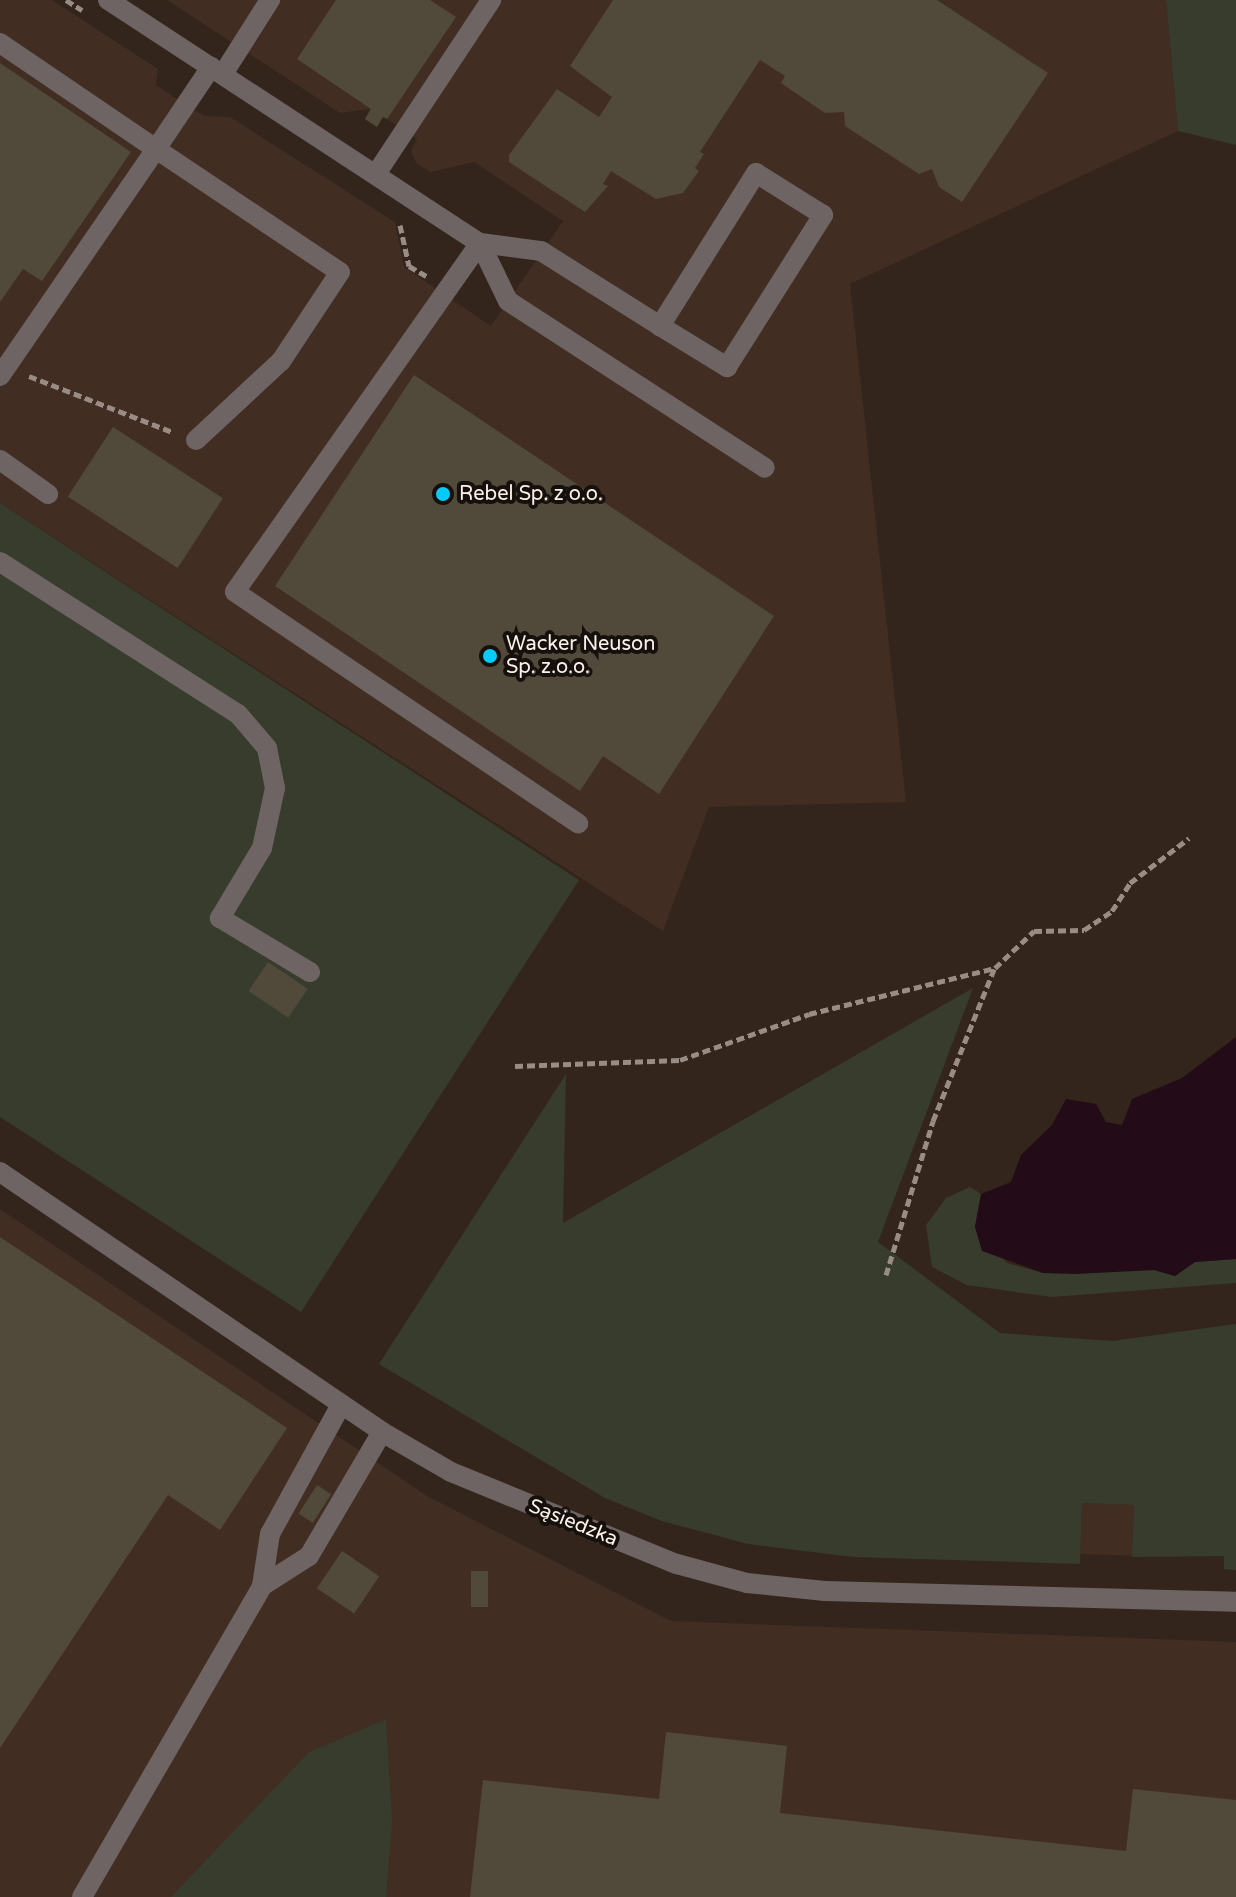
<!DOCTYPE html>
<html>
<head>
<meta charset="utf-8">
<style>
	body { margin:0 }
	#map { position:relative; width:1236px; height:1897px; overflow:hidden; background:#33251c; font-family:"Varela Round",sans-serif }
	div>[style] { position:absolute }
	.built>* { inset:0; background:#412d21; transform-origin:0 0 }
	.green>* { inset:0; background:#373c2c }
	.water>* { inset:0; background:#230b18 }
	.building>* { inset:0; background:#514a3b; transform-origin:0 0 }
	.path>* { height:5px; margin-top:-2.5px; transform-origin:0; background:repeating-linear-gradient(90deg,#988c85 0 8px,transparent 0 12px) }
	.service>* { height:20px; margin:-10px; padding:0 10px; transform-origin:10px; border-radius:10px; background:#6e6464 }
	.minor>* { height:20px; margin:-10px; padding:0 10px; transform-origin:10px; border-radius:10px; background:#6e6464 }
	.dots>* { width:22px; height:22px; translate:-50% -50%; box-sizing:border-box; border:4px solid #16100c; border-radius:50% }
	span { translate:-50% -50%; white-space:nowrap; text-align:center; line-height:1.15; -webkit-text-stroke:8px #16100c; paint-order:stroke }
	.poi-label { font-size:20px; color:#faf1eb }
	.left { translate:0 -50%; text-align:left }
	.street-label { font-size:20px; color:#faf1eb }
</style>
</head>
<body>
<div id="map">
	<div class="built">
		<div style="clip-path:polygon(0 0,52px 0,158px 69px,156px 85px,186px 105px,205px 116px,230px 117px,395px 222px,404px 267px,491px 326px,563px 221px,474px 162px,431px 172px,416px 163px,411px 150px,417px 139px,392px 122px,383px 117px,377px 127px,365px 119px,370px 109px,340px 113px,167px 0,1166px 0,1178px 131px,850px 284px,906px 802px,709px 807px,663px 931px,0 503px)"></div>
		<div style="clip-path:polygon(0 1209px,427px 1496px,671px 1621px,1236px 1642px,1236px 1897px,0 1897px)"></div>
		<div style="left:1082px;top:1503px;width:52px;height:51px;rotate:2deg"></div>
	</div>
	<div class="green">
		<div style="clip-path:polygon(1166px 0,1236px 0,1236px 145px,1178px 131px)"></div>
		<div style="clip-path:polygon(0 503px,579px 880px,301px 1312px,0 1117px)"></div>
		<div style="clip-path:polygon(973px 988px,878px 1242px,1000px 1333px,1112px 1341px,1236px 1324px,1236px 1570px,1224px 1569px,1224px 1556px,1132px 1557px,1134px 1505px,1082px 1503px,1080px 1564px,853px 1557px,748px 1544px,662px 1521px,605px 1498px,379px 1364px,566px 1074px,563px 1223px)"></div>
		<div style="clip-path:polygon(970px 1187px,981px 1194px,975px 1227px,1007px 1263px,1043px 1273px,1154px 1270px,1175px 1276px,1195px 1262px,1236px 1259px,1236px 1283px,1052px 1297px,967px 1285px,932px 1267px,926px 1225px,946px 1198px)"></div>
		<div style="clip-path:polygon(386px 1719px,392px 1822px,386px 1897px,171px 1897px,309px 1752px)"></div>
	</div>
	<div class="water">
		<div style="clip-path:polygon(1236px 1037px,1236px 1259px,1195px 1262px,1175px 1276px,1154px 1270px,1075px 1274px,1043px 1273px,982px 1251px,975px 1227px,981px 1194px,1011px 1182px,1021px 1155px,1052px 1125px,1066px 1099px,1096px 1104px,1106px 1122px,1122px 1125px,1132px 1099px,1182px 1078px)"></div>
	</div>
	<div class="building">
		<div style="clip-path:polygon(336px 0,430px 0,456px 17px,387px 119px,383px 117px,377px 127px,365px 119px,371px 109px,297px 59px)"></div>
		<div style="clip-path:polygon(613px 0,937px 0,1048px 73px,962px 202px,939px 187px,932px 169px,919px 174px,845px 126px,844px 112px,825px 113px,781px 83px,785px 76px,760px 60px,700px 152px,704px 154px,695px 168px,699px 171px,683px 193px,656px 199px,611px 171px,603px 184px,608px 186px,585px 212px,509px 162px,509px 155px,557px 89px,599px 117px,612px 97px,570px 66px)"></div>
		<div style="clip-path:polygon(0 63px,131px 152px,42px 281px,23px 269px,0 302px)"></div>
		<div style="clip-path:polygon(414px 375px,774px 616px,659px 794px,603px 756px,580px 791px,275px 586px)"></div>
		<div style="left:113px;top:427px;width:131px;height:83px;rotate:33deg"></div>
		<div style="left:268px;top:962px;width:48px;height:35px;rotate:34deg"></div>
		<div style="clip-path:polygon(0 1237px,287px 1428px,220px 1530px,168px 1495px,0 1748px)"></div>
		<div style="left:317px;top:1485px;width:17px;height:34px;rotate:33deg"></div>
		<div style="left:342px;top:1551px;width:45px;height:45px;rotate:34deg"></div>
		<div style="left:471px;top:1571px;width:17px;height:36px"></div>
		<div style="clip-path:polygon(666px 1732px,787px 1746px,780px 1813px,1126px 1851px,1133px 1789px,1236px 1800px,1236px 1897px,470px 1897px,483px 1780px,659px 1799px)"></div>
	</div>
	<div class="path">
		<div style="left:66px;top:0;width:19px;rotate:32deg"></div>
		<div style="left:400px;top:225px;width:42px;rotate:77.6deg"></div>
		<div style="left:409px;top:266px;width:20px;rotate:30deg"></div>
		<div style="left:29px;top:376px;width:155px;rotate:21.3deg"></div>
		<div style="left:515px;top:1066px;width:165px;rotate:-2.1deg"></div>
		<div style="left:680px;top:1060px;width:137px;rotate:-19.6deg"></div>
		<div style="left:809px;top:1014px;width:192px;rotate:-13.9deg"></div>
		<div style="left:995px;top:968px;width:54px;rotate:-43.5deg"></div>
		<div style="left:1034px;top:931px;width:50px;rotate:-1.1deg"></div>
		<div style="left:1084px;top:930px;width:34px;rotate:-34deg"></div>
		<div style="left:1112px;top:911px;width:33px;rotate:-57deg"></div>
		<div style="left:1130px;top:883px;width:74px;rotate:-37.3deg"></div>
		<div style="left:886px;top:1275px;width:161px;rotate:-73deg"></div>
		<div style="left:933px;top:1121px;width:164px;rotate:-68.1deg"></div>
	</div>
	<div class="service">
		<div style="left:0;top:43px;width:189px;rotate:34.2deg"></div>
		<div style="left:156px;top:149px;width:99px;rotate:-56.1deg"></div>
		<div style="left:223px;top:74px;width:88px;rotate:-57.6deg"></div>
		<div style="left:376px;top:174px;width:209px;rotate:-56.5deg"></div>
		<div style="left:480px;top:243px;width:426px;rotate:125.1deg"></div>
		<div style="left:235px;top:592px;width:414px;rotate:34deg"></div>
		<div style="left:480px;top:243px;width:62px;rotate:7.5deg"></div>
		<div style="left:541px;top:251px;width:141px;rotate:32.2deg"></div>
		<div style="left:660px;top:326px;width:79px;rotate:31.5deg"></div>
		<div style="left:727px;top:367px;width:180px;rotate:-57.7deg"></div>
		<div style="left:823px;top:215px;width:79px;rotate:-147.9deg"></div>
		<div style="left:756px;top:173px;width:181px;rotate:122.1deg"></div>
		<div style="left:480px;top:243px;width:64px;rotate:64.2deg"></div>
		<div style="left:508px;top:301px;width:306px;rotate:33deg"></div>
		<div style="left:0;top:376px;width:275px;rotate:-55.5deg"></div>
		<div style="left:156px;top:149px;width:221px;rotate:33.8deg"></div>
		<div style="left:340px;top:272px;width:107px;rotate:123.5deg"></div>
		<div style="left:281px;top:361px;width:116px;rotate:137.1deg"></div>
		<div style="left:0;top:460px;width:59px;rotate:35.3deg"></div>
		<div style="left:0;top:562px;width:282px;rotate:32.6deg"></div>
		<div style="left:238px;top:714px;width:45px;rotate:49.5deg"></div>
		<div style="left:267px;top:748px;width:41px;rotate:78.7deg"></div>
		<div style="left:275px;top:788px;width:61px;rotate:102.2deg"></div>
		<div style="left:262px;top:848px;width:82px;rotate:121deg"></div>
		<div style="left:220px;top:918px;width:105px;rotate:31deg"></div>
		<div style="left:262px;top:1586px;width:56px;rotate:-32.6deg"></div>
		<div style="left:309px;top:1556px;width:144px;rotate:-59.5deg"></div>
		<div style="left:82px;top:1897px;width:359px;rotate:-59.9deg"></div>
		<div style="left:262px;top:1586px;width:53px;rotate:-81.3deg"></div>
		<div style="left:270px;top:1534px;width:147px;rotate:-61.2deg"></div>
	</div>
	<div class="minor">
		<div style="left:108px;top:0;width:444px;rotate:33.2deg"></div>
		<div style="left:0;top:1172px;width:462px;rotate:34.2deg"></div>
		<div style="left:382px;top:1432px;width:80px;rotate:30.1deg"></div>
		<div style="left:451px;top:1472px;width:244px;rotate:22.2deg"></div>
		<div style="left:677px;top:1564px;width:73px;rotate:15.2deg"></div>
		<div style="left:747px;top:1583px;width:78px;rotate:5.9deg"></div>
		<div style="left:825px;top:1591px;width:411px;rotate:1.5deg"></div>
	</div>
	<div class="dots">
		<div style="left:443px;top:494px;background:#00cbf9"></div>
		<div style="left:490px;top:656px;background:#00cbf9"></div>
	</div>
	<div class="poi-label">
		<span class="left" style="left:459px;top:494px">Rebel Sp. z o.o.</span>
		<span class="left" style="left:506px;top:656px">Wacker Neuson<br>Sp. z.o.o.</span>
	</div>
	<div class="street-label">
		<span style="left:573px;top:1523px;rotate:22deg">Sąsiedzka</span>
	</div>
</div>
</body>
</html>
